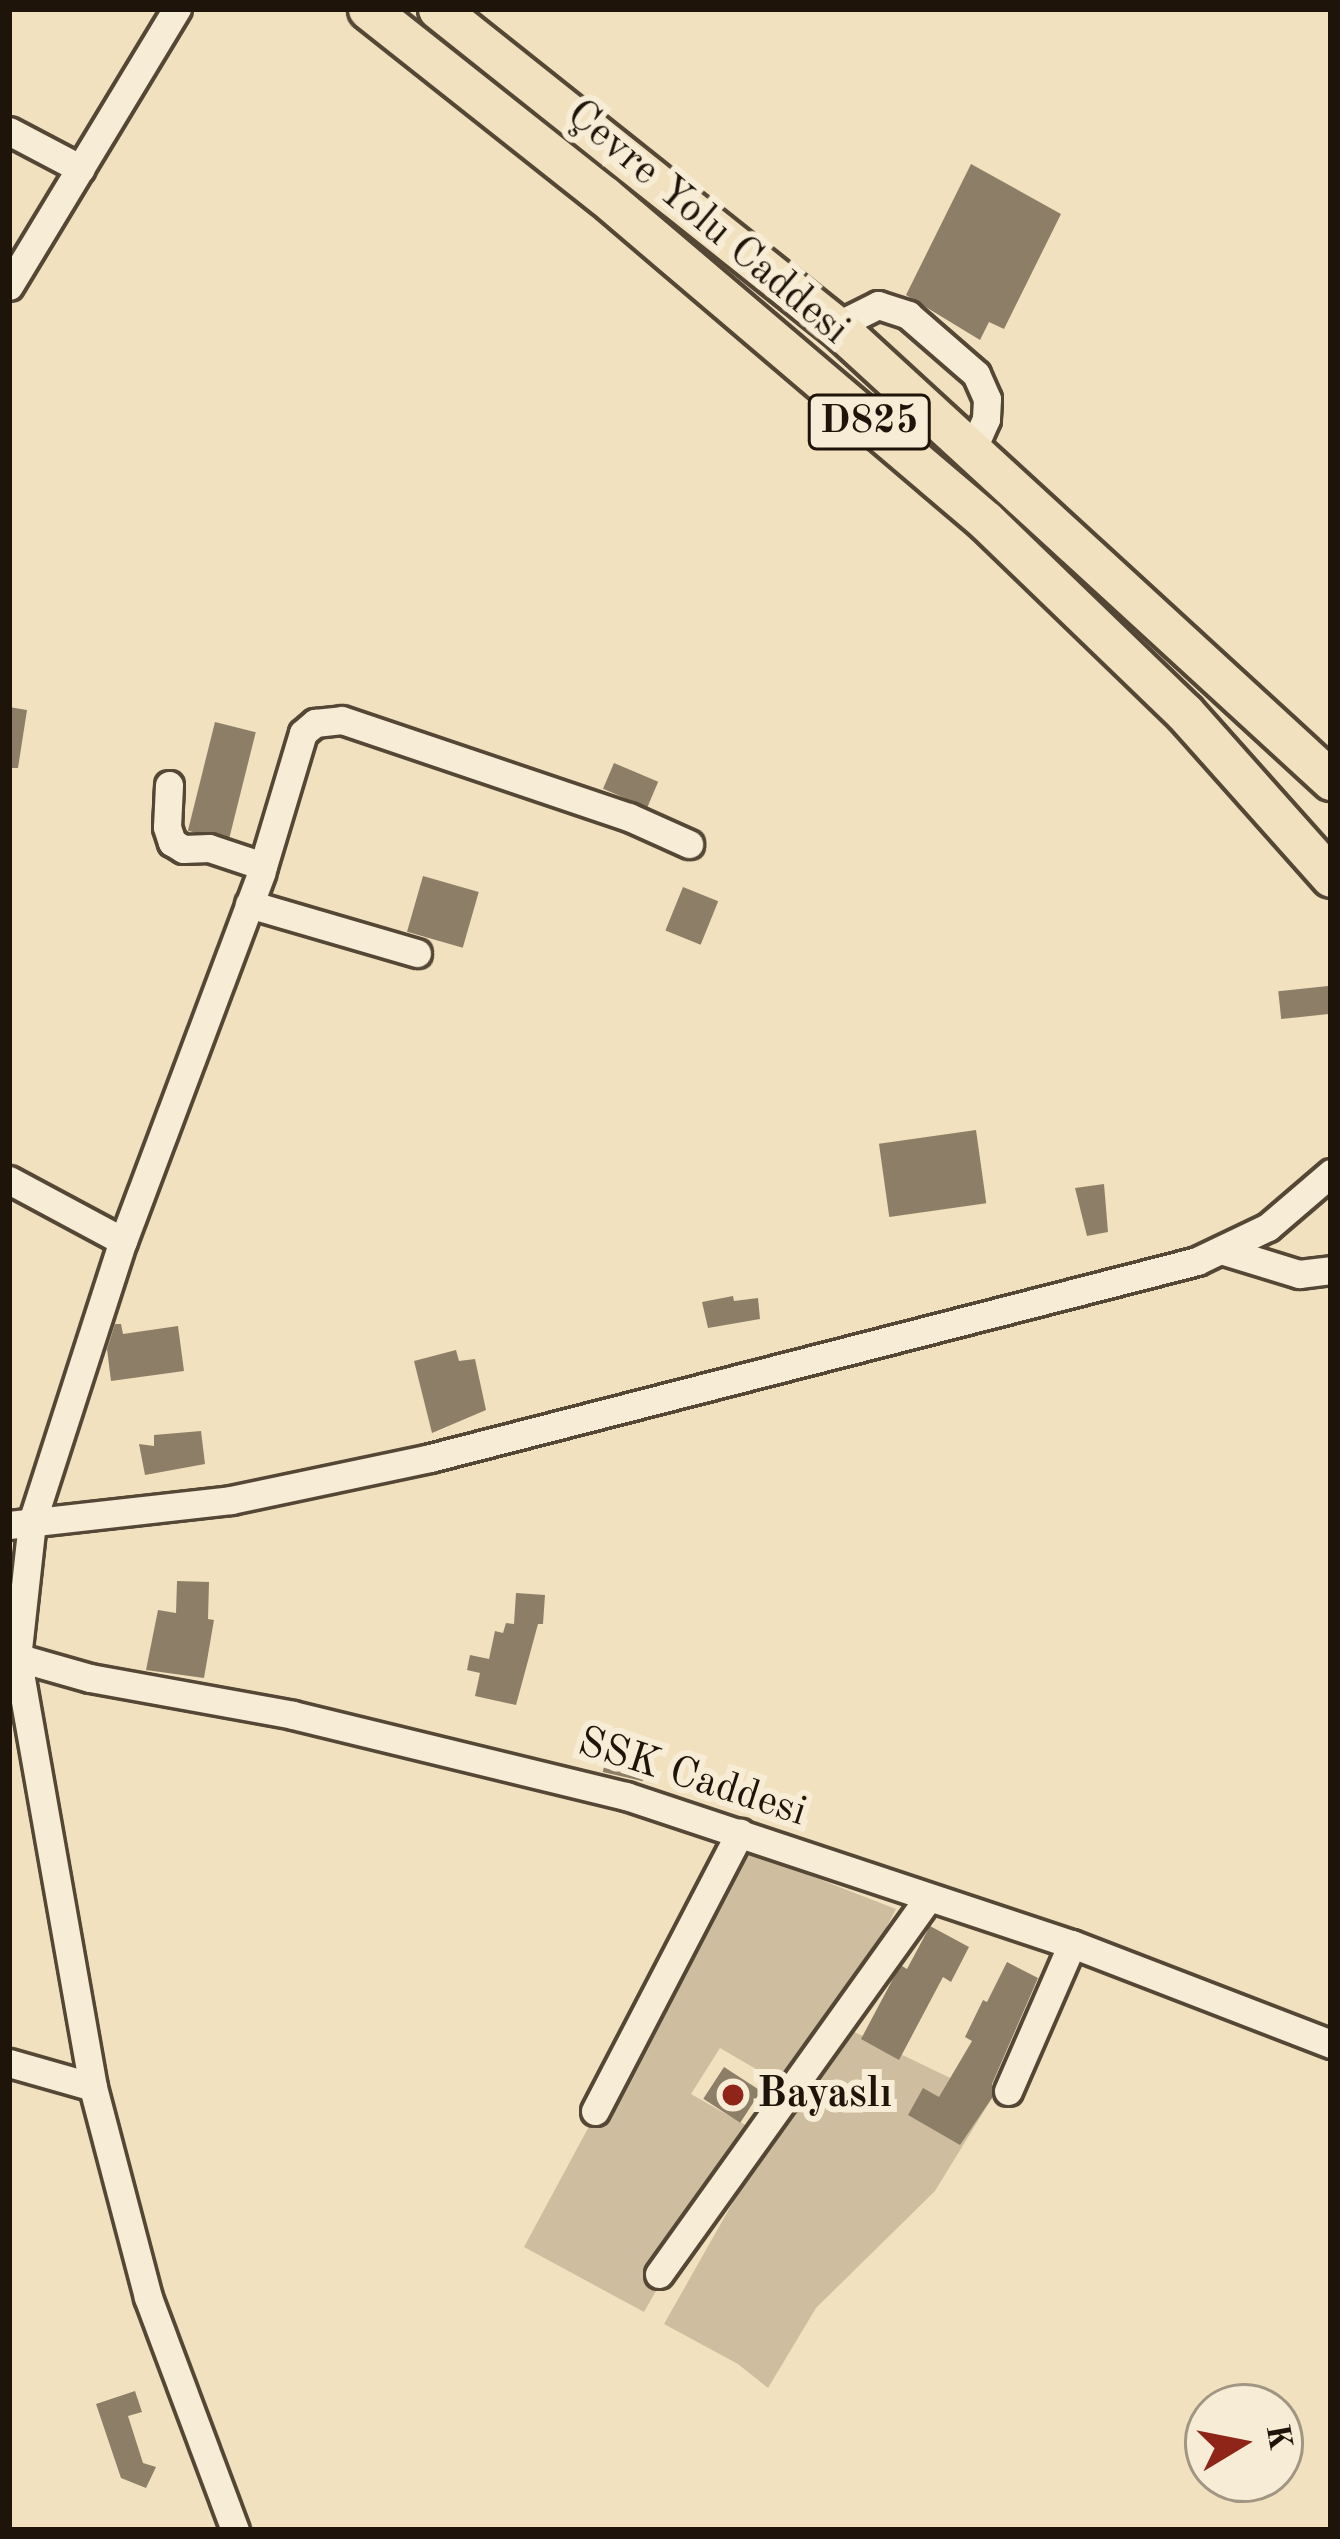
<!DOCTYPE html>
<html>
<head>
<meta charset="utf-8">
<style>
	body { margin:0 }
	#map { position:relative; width:1340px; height:2539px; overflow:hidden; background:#f2e1be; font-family:"Old Standard TT",serif }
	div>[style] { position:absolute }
	.green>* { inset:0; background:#cebe9f }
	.building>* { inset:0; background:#8d7f67; transform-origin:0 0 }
	.roads { filter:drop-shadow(3px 0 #544736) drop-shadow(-3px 0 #544736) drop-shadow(0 3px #544736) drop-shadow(0 -3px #544736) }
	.minor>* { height:27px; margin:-13.5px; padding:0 13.5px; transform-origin:13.5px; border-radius:13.5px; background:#f7ecd5 }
	.highway>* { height:39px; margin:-19.5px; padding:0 19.5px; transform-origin:19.5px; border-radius:19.5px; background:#f2e1be }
	.dots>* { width:33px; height:33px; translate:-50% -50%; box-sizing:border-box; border:6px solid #f7ecd5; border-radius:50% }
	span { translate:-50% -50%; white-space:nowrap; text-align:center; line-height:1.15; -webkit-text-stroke:12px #f7ecd5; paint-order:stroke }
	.shield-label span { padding:3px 9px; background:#f7ecd5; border:3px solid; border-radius:9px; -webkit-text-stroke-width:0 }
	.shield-label { font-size:39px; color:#1f1409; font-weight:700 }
	.street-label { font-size:42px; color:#1f1409 }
	.poi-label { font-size:42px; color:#1f1409; font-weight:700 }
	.left { translate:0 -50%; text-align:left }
	.frame { position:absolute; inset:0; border:12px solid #1f1409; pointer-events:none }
	.north { position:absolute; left:1184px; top:2383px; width:120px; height:120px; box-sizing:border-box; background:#f7ecd5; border:3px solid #a19683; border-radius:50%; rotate:80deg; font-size:33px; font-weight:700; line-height:48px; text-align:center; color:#1f1409 }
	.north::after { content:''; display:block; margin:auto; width:42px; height:54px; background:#8f2418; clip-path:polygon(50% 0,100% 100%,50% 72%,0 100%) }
</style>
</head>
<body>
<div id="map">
	<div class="green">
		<div style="clip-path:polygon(739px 1848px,896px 1909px,871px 1957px,778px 2082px,720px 2048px,691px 2094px,749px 2127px,644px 2312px,524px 2247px)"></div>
		<div style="clip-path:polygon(842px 2026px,992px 2098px,935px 2191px,816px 2308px,768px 2388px,738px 2364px,664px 2324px,758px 2158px)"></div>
	</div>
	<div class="building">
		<div style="clip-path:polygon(971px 164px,1061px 214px,1004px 329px,989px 322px,980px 340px,906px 295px)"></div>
		<div style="clip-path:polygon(9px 707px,27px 710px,18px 768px,9px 768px)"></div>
		<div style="left:215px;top:722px;width:42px;height:112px;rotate:14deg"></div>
		<div style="left:614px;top:763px;width:48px;height:28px;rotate:23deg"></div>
		<div style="left:423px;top:876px;width:58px;height:58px;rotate:16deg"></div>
		<div style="left:683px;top:887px;width:38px;height:47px;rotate:22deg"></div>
		<div style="left:1328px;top:986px;width:28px;height:50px;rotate:84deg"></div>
		<div style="left:976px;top:1130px;width:74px;height:98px;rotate:82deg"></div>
		<div style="clip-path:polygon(1104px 1184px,1108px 1232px,1087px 1236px,1075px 1188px)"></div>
		<div style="clip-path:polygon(733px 1296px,734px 1301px,758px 1298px,760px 1319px,708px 1328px,702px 1302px)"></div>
		<div style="clip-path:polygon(115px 1324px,121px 1324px,123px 1334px,178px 1326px,184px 1371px,111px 1381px,107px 1349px)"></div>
		<div style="clip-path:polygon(456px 1350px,459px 1361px,475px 1359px,486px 1410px,432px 1433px,414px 1361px)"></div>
		<div style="clip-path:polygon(201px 1431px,205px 1464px,145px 1475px,139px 1444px,154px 1446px,154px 1435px)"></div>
		<div style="clip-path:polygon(177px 1581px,209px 1582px,208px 1619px,214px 1620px,204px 1678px,146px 1670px,158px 1610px,176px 1613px)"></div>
		<div style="clip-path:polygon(516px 1593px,545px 1595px,543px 1624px,538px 1624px,516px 1705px,475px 1696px,480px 1673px,467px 1670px,470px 1655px,489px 1659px,495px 1631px,503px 1633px,506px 1623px,514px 1624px)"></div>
		<div style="left:612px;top:1732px;width:41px;height:41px;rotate:13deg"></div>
		<div style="clip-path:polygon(930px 1926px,969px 1947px,951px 1982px,943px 1977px,899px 2060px,861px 2039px,895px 1975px,902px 1966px,907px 1969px)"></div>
		<div style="clip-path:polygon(1007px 1962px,1038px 1978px,992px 2084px,992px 2098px,960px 2145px,908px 2115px,923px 2088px,939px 2097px,972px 2041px,965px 2037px,983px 2000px,987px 2002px)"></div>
		<div style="left:724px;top:2067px;width:44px;height:38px;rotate:33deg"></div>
		<div style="clip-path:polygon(135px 2391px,142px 2412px,128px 2416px,143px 2463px,156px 2467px,146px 2488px,121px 2478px,96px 2404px)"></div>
	</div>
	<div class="roads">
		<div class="minor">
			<div style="left:9px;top:131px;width:81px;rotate:27.8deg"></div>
			<div style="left:9px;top:286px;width:324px;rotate:-58.8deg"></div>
			<div style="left:836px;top:326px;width:47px;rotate:-26.6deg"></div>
			<div style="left:878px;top:305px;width:32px;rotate:18deg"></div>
			<div style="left:908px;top:315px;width:90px;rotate:40.9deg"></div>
			<div style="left:976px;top:374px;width:27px;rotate:66deg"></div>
			<div style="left:987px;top:399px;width:20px;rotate:93deg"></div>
			<div style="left:986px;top:419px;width:34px;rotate:114deg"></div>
			<div style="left:169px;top:785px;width:42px;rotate:92.7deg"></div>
			<div style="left:167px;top:827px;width:16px;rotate:72deg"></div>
			<div style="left:172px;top:842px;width:13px;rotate:32deg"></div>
			<div style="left:183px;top:849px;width:26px;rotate:-2deg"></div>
			<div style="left:209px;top:848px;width:57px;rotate:18.4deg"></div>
			<div style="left:249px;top:904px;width:175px;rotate:16.3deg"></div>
			<div style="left:9px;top:1180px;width:129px;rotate:28.2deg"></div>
			<div style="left:1221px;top:1250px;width:82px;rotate:17.1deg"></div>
			<div style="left:1299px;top:1274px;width:32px;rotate:-7deg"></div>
			<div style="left:9px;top:1525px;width:223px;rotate:-6.4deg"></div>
			<div style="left:231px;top:1500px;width:203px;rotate:-11.9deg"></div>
			<div style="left:430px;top:1458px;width:792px;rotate:-14.4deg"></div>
			<div style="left:1197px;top:1261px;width:79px;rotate:-25.6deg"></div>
			<div style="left:1268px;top:1227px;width:83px;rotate:-40.6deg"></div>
			<div style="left:9px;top:1655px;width:84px;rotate:15.9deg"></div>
			<div style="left:90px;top:1678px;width:206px;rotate:10.3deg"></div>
			<div style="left:293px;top:1715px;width:343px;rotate:13.7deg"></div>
			<div style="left:626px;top:1796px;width:470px;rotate:18.4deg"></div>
			<div style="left:1072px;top:1944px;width:278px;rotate:21.1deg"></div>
			<div style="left:9px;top:2063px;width:87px;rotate:15.9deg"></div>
			<div style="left:1008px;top:2091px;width:160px;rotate:-66.5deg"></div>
			<div style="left:595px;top:2111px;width:314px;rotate:-62.5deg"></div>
			<div style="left:659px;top:2274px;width:462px;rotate:-54.4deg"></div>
			<div style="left:235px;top:2530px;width:249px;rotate:-110.5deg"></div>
			<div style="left:148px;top:2297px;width:217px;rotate:-104.7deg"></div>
			<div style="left:93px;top:2087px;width:436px;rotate:-100deg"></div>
			<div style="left:17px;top:1658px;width:137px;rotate:-83.7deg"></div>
			<div style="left:32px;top:1522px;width:295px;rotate:-72.1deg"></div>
			<div style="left:123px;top:1241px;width:393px;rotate:-69.4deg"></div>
			<div style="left:261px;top:873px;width:146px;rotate:-73.3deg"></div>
			<div style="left:303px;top:733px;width:16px;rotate:-40deg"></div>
			<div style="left:315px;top:723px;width:27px;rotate:-6deg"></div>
			<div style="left:342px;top:720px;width:303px;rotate:18.7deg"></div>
			<div style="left:629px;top:817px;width:66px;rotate:24.2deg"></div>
		</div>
		<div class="highway">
			<div style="left:368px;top:9px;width:300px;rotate:38.4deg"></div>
			<div style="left:603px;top:195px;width:503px;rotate:40.4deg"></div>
			<div style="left:986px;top:521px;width:275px;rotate:44deg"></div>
			<div style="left:1184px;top:712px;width:221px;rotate:48.3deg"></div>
			<div style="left:438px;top:9px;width:509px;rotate:38.54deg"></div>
			<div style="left:836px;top:326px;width:672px;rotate:42.53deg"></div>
		</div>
	</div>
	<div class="dots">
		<div style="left:733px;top:2095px;background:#8f2418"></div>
	</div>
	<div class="shield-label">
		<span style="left:869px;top:422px">D825</span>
	</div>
	<div class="street-label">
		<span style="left:707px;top:223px;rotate:40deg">Çevre Yolu Caddesi</span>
		<span style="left:692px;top:1778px;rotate:18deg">SSK Caddesi</span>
	</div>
	<div class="poi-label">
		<span class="left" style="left:757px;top:2095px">Bayaslı</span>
	</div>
	<div class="frame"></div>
	<div class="north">K</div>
</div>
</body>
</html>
